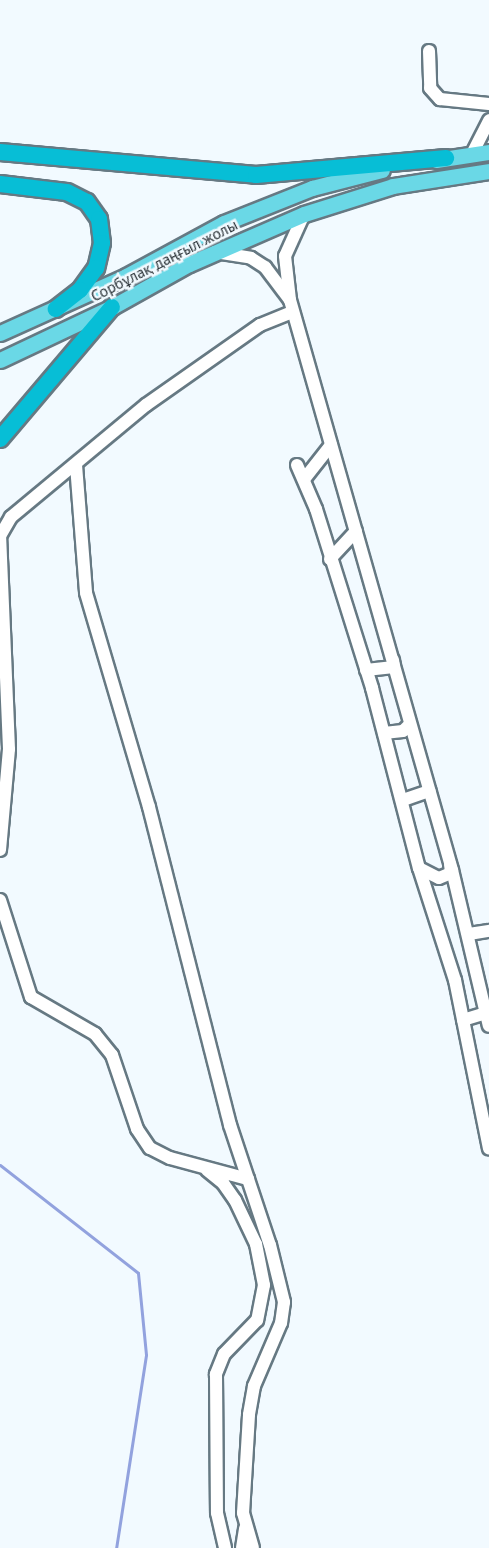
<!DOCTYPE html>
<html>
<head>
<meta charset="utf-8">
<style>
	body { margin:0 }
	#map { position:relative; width:489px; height:1548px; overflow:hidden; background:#f2faff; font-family:"PT Sans",sans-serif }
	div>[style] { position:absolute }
	.stream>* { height:3px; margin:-1.5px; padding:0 1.5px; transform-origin:1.5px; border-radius:1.5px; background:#92a2de }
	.roads { filter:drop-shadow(2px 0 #667983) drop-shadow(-2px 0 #667983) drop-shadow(0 2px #667983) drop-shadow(0 -2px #667983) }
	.minor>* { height:12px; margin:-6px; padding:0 6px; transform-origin:6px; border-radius:6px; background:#fff }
	.major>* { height:15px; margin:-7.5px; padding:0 7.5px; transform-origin:7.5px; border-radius:7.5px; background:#6ad8e6 }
	.highway>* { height:16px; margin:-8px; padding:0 8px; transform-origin:8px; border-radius:8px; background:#07bed6 }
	span { translate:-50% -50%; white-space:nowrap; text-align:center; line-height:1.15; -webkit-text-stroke:5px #f2faff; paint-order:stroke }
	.street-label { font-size:16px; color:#293136 }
</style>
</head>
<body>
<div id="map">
	<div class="stream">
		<div style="left:0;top:1165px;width:175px;rotate:38deg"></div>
		<div style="left:138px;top:1273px;width:82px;rotate:84.4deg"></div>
		<div style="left:146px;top:1355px;width:195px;rotate:98.8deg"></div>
	</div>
	<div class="roads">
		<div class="minor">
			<div style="left:429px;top:51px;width:37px;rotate:88deg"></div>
			<div style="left:430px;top:88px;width:15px;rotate:48deg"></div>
			<div style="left:440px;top:99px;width:49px;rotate:5.8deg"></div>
			<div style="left:472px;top:154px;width:38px;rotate:-63deg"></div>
			<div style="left:304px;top:214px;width:46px;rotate:114.3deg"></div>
			<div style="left:285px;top:256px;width:44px;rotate:83.5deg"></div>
			<div style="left:290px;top:300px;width:593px;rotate:74.13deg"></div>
			<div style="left:452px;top:870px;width:160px;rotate:76.7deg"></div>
			<div style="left:215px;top:252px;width:36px;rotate:9deg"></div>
			<div style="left:251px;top:258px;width:17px;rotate:33deg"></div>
			<div style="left:265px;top:267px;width:40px;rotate:53deg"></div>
			<div style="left:76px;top:465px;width:128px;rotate:85.5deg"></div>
			<div style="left:86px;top:593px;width:223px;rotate:73.6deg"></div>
			<div style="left:149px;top:807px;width:328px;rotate:75.7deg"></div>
			<div style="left:230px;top:1125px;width:126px;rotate:71.6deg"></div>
			<div style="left:270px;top:1245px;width:59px;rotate:76.2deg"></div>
			<div style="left:284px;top:1302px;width:21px;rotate:98deg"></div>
			<div style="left:281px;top:1323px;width:69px;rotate:113.2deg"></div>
			<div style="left:254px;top:1386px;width:29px;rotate:100deg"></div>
			<div style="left:249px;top:1415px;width:98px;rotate:93.5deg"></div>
			<div style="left:243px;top:1513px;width:36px;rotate:74deg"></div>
			<div style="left:297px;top:465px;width:48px;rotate:66.6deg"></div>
			<div style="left:316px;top:509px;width:188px;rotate:72.6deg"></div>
			<div style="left:372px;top:688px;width:186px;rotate:75.4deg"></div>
			<div style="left:419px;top:868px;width:118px;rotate:72.2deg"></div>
			<div style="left:455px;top:980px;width:172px;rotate:78.6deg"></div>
			<div style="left:305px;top:478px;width:42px;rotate:-51.8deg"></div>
			<div style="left:330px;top:559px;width:38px;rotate:-47deg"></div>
			<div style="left:366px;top:670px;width:28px;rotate:-6deg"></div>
			<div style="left:394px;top:667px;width:7px;rotate:-98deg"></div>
			<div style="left:384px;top:733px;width:19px;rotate:-6deg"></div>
			<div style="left:403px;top:731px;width:10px;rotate:-45deg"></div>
			<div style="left:403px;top:800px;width:28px;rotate:-19deg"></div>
			<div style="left:0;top:850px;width:101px;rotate:-84.9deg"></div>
			<div style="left:9px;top:749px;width:213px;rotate:-92.4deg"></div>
			<div style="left:0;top:536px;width:22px;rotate:-60deg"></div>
			<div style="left:11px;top:517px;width:175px;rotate:-39.7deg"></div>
			<div style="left:146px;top:405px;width:139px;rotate:-35.1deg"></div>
			<div style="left:260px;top:325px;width:35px;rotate:-22deg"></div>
			<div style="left:419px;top:868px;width:22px;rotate:27deg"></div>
			<div style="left:439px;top:878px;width:13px;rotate:-23deg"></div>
			<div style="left:451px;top:873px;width:9px;rotate:-96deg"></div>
			<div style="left:0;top:900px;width:102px;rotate:72.3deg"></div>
			<div style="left:31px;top:997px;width:74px;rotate:30deg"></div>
			<div style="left:95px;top:1034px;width:27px;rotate:51deg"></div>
			<div style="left:112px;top:1055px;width:78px;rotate:71.3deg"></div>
			<div style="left:137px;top:1129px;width:23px;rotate:56deg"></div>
			<div style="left:150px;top:1148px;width:22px;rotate:27deg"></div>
			<div style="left:170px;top:1158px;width:81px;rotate:15.1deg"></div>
			<div style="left:469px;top:934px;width:20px;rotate:-9deg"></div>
			<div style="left:463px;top:1020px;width:24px;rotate:-17deg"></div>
			<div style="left:207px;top:1170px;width:21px;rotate:39deg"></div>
			<div style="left:223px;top:1183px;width:21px;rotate:55deg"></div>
			<div style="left:235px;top:1200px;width:49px;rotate:64.5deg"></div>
			<div style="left:256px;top:1244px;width:42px;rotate:79deg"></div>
			<div style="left:264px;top:1285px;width:36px;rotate:101deg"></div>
			<div style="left:257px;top:1320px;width:47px;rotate:134.1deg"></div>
			<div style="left:224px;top:1354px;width:22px;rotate:112deg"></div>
			<div style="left:216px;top:1374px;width:139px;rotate:89.6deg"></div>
			<div style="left:217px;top:1513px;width:36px;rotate:77deg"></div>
			<div style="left:242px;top:1548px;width:20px;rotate:-81deg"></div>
		</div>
		<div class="major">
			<div style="left:436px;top:160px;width:54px;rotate:-8.6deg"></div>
			<div style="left:0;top:333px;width:138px;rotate:-24.3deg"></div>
			<div style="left:126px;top:276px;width:111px;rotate:-28.4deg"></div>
			<div style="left:224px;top:223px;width:95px;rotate:-21.7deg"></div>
			<div style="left:312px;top:188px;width:72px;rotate:-14.4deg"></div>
			<div style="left:0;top:360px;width:124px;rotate:-25.3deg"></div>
			<div style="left:112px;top:307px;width:88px;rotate:-29.2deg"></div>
			<div style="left:189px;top:264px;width:125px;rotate:-23.5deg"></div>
			<div style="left:304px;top:214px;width:93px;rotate:-17.5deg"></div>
			<div style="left:393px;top:186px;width:97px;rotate:-8.9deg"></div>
		</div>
		<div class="highway">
			<div style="left:0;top:152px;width:257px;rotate:5.1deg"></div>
			<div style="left:256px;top:175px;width:191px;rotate:-5.1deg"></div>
			<div style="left:0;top:184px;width:67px;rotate:6.8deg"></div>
			<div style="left:67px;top:192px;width:22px;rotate:27deg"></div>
			<div style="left:87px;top:202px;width:21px;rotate:55deg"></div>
			<div style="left:99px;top:219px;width:24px;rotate:83deg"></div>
			<div style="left:102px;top:243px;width:26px;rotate:103deg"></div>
			<div style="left:96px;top:268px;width:27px;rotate:126deg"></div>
			<div style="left:80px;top:290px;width:31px;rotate:142deg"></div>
			<div style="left:0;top:439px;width:173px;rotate:-49.7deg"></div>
		</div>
	</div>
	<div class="street-label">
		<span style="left:164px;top:260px;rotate:-27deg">Сорбұлақ даңғыл жолы</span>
	</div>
</div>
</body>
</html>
